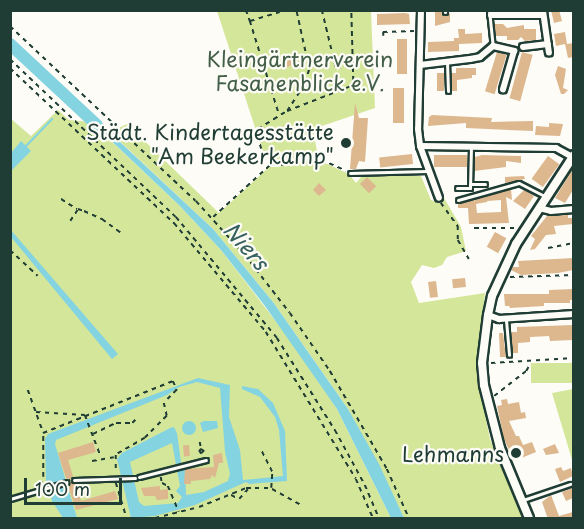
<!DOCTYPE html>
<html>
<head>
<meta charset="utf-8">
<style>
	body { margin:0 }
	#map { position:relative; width:584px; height:529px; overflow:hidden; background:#fdfcf7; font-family:"Playpen Sans",sans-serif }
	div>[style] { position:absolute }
	.green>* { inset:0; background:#d4e69a; transform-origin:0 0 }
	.water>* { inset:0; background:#84d3e0 }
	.round { border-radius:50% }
	.stream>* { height:2px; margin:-1px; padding:0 1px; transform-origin:1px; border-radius:1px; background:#84d3e0 }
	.river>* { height:12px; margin:-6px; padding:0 6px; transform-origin:6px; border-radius:6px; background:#84d3e0 }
	.building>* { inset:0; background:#ddb78e; transform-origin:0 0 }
	.path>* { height:1.5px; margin-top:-0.75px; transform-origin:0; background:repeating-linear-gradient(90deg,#1f3d34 0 4.5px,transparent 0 9px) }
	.roads { filter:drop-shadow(2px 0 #1f3d34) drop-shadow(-2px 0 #1f3d34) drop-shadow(0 2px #1f3d34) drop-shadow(0 -2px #1f3d34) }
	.service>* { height:3px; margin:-1.5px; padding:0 1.5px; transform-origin:1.5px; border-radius:1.5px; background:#fdfcf7 }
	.minor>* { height:6px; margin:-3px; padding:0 3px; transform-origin:3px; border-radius:3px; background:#fdfcf7 }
	.tertiary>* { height:8px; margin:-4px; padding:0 4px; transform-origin:4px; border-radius:4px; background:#fdfcf7 }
	.dots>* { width:16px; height:16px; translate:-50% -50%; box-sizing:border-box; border:3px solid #fdfcf7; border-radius:50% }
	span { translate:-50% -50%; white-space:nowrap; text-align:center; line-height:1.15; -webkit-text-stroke:4.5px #fdfcf7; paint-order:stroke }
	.park-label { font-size:21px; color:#435f48 }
	.poi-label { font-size:21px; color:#1f3d34 }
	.right { translate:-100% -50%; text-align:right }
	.water-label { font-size:22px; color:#38625f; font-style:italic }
	.frame { position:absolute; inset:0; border:12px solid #1f3d34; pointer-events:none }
	.scale { position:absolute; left:24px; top:478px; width:98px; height:27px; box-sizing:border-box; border:3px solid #1f3d34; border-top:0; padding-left:8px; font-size:18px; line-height:21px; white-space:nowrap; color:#1f3d34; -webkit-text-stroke:4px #fdfcf7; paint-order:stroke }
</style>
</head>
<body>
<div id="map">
	<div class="green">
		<div style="clip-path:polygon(217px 11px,371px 11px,375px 108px,313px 129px,318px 157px,308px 154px,278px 164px,272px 163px,262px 149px)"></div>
		<div style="clip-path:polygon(58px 110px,69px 120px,91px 122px,180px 206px,221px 250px,301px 354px,337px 409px,391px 518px,11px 518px,10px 118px,31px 136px)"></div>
		<div style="clip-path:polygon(127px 124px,219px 213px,269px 167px,278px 167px,314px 158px,349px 174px,356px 183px,363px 175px,421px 176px,431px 200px,436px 202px,444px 198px,461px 227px,466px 251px,447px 257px,442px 265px,434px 268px,422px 265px,411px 282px,419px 303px,485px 293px,478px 357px,483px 405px,490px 439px,522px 518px,404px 518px,348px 409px,273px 302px,213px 229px,110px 132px)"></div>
		<div style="left:573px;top:363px;width:20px;height:42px;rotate:90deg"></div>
		<div style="clip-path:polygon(573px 389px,574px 389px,573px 463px,552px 393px)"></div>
	</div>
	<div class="water">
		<div style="clip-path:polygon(88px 112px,213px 229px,273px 302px,348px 409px,379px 464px,404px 518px,391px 518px,337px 409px,265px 306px,221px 250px,180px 206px,84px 115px)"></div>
		<div style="clip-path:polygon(21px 141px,31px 151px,11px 171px,11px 153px)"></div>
		<div style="clip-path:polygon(10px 229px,118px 354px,112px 359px,11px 237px)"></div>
		<div style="clip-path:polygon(evenodd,198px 378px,230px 385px,229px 417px,240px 450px,243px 480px,283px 476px,279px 430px,275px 417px,260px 397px,242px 389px,242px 386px,258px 389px,273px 403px,285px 431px,287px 481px,249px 484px,246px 482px,195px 505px,155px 516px,131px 518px,117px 459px,122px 453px,170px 428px,174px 427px,177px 433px,181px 462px,185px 467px,186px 495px,204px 492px,228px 481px,230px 474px,225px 452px,220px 388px,197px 382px,179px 387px,167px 395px,56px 440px,55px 444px,77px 518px,63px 518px,52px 501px,46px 481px,45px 439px,48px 434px,198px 378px,172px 443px,180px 486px,176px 491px,182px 497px,178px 503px,144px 506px,139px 502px,130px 462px,172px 443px)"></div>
		<div class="round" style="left:182px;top:421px;width:14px;height:14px"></div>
		<div style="clip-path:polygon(204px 421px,217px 421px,218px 428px,203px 432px,200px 423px)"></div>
	</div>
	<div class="stream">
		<div style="left:25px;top:147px;width:39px;rotate:-46deg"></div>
	</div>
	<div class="river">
		<div style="left:10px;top:44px;width:119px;rotate:43deg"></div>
	</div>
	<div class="building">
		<div style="clip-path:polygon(435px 10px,441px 10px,444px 16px,450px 13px,450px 22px,435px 26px)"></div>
		<div style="clip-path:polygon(551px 10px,559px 10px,562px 21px,554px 23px)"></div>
		<div style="clip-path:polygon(405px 13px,409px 14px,410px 24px,377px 25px,377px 14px)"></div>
		<div style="clip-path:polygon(494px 24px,503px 24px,507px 28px,524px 25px,524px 29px,536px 29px,536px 40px,525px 41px,521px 37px,518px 40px,507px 40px,507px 36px,496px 36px)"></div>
		<div style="clip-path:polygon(458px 29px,465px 29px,465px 34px,482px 33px,482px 43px,459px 44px,459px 51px,428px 52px,428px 42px,454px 41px,454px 38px,459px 38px)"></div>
		<div style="clip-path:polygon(565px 32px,567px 44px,573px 43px,573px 57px,568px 58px,565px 44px,556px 46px,554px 34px)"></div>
		<div style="left:397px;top:39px;width:10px;height:35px"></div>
		<div style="left:497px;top:52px;width:10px;height:41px;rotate:17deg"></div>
		<div style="left:522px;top:52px;width:11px;height:48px;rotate:15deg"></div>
		<div class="round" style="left:280.5px;top:55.5px;width:11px;height:11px"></div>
		<div style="clip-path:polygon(558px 66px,566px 69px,563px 88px,568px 90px,564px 94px,561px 94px,555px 75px)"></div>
		<div style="clip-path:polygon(456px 68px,476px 68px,476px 75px,472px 75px,472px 78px,457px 80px,457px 91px,452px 91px,451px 73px,456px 73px)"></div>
		<div style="left:437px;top:73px;width:7px;height:18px"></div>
		<div style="left:393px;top:88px;width:11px;height:35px"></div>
		<div style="clip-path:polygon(355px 103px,359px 118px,368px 118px,365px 162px,359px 161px,356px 169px,350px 169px)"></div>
		<div style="clip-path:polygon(432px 115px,492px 118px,491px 122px,533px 121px,533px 131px,466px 128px,466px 123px,428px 126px,429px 117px)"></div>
		<div style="clip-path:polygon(549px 123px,563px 124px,560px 136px,535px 135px,536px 126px,549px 127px)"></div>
		<div style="left:412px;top:154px;width:10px;height:33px;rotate:84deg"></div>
		<div style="left:434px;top:155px;width:33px;height:12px"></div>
		<div style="clip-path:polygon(482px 155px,521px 156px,521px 163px,506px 161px,506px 167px,474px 171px,475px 157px)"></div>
		<div style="left:548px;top:156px;width:14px;height:28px;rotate:36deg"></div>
		<div style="clip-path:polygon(573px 169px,573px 190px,565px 203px,555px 198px)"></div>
		<div style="clip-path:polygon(524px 176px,525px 179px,505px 183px,505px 177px)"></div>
		<div style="left:367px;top:177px;width:13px;height:10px;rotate:45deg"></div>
		<div style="clip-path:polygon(319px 183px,326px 190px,319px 196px,313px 190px)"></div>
		<div style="clip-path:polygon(511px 189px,512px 200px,506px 197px,509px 223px,469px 224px,468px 208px,458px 208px,458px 204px,474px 200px,475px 202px,475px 199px,481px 198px,481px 200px,481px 197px,487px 197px,487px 202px,476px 204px,477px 213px,501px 212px,501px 200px,487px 201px,487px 196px)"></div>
		<div style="clip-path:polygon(524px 190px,534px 196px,525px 209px,513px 201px)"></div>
		<div style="clip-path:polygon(568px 215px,568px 218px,573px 218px,573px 224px,554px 226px,556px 234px,546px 235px,535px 249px,530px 250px,535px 239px,531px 236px,547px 216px)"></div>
		<div style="left:495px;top:232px;width:13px;height:17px;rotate:29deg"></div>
		<div style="clip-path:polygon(573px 258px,573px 270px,558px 273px,521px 275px,511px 270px,513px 267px,519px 267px,518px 261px)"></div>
		<div style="left:465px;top:278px;width:9px;height:13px;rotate:84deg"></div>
		<div style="left:436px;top:281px;width:16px;height:8px;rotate:83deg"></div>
		<div style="clip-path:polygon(573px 289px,573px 300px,570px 300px,570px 303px,544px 303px,544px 306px,510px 308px,509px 306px,505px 306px,504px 294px,549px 294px,549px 290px)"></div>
		<div style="clip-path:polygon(573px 325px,573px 340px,550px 341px,549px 336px,530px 337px,530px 342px,518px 343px,518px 353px,513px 353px,511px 332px,517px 332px,517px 327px)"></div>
		<div style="clip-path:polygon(499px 333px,503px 333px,506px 357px,500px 357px)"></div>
		<div style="clip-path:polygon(507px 399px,508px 404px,519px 402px,521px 413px,525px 412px,526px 418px,509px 421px,516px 436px,519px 436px,523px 445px,532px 442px,536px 452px,514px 461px,504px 439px,497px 406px,502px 405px,501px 400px)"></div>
		<div style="clip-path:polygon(93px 442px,96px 452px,68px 460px,73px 476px,70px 480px,66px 478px,58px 453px)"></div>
		<div style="clip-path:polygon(555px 444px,559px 453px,546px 455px,543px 449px)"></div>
		<div style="left:189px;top:445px;width:11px;height:6px;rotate:85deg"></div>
		<div style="clip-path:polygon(222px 453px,223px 463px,219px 463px,215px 478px,212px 475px,210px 479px,191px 481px,191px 484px,184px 484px,185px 469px,214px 467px,213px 455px)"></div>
		<div style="clip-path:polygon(561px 467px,563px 471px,571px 468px,573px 476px,560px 482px,555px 469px)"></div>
		<div style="clip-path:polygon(71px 482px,76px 484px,81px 501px,115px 491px,118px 499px,76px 510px,68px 486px)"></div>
		<div style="clip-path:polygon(160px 486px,160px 490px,168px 489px,168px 499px,157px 500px,155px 496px,144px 496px,141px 488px)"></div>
		<div style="clip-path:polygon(573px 488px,573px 498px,566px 501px,562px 492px)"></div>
		<div style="clip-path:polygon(551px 495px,559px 516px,573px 512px,573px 517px,548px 519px,542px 502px)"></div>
	</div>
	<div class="path">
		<div style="left:246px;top:10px;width:12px;rotate:70deg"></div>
		<div style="left:250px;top:21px;width:31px;rotate:-17deg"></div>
		<div style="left:322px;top:10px;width:60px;rotate:76.4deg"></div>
		<div style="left:336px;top:68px;width:16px;rotate:-11deg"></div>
		<div style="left:250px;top:21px;width:97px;rotate:72.7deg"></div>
		<div style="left:10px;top:26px;width:255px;rotate:43.3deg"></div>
		<div style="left:196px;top:201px;width:73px;rotate:47.8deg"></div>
		<div style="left:245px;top:255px;width:73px;rotate:52.2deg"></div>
		<div style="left:290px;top:313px;width:70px;rotate:55.4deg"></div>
		<div style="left:330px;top:371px;width:113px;rotate:59.8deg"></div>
		<div style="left:387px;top:469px;width:54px;rotate:65.8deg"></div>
		<div style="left:383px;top:36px;width:4px;rotate:-90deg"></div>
		<div style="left:383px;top:32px;width:31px;rotate:-2deg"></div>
		<div style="left:10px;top:59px;width:229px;rotate:43.6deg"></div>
		<div style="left:176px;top:217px;width:158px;rotate:50.1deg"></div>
		<div style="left:277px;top:338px;width:109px;rotate:57.8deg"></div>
		<div style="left:335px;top:430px;width:63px;rotate:61.4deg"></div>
		<div style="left:365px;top:485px;width:36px;rotate:67deg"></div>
		<div style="left:10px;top:68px;width:226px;rotate:43.4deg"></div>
		<div style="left:174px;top:223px;width:143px;rotate:49.8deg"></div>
		<div style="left:266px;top:332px;width:172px;rotate:58.5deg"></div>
		<div style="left:356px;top:479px;width:43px;rotate:66.4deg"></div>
		<div style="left:287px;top:111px;width:33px;rotate:-57deg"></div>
		<div style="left:305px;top:83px;width:15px;rotate:-74deg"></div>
		<div style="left:309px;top:69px;width:60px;rotate:-102.4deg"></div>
		<div style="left:272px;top:164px;width:12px;rotate:5deg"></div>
		<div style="left:284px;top:165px;width:30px;rotate:-17deg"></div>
		<div style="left:313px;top:156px;width:36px;rotate:24deg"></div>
		<div style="left:10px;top:167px;width:1px"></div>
		<div style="left:61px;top:199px;width:19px;rotate:32deg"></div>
		<div style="left:441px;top:203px;width:29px;rotate:54deg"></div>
		<div style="left:458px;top:226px;width:14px;rotate:90deg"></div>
		<div style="left:458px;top:240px;width:22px;rotate:60deg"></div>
		<div style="left:213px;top:217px;width:79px;rotate:-42.4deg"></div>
		<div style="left:271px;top:164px;width:18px;rotate:-124deg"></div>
		<div style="left:261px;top:149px;width:16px;rotate:-108deg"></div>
		<div style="left:256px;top:134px;width:5px;rotate:-68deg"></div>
		<div style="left:258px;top:129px;width:34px;rotate:-32deg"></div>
		<div style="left:287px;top:111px;width:69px;rotate:-21.3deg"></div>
		<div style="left:351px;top:86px;width:5px;rotate:-68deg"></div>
		<div style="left:353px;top:81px;width:71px;rotate:-91.6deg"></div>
		<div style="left:70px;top:221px;width:14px;rotate:-56deg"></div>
		<div style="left:78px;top:209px;width:6px;rotate:18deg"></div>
		<div style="left:84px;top:211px;width:20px;rotate:24deg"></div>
		<div style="left:102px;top:219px;width:26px;rotate:36deg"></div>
		<div style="left:474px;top:228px;width:44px"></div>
		<div style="left:548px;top:248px;width:26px;rotate:-11deg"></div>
		<div style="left:10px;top:250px;width:38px;rotate:43deg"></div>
		<div style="left:510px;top:277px;width:64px;rotate:-1.8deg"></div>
		<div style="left:491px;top:363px;width:83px;rotate:-3.4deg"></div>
		<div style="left:28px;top:390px;width:45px;rotate:70.3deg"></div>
		<div style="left:494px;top:396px;width:41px;rotate:-38deg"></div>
		<div style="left:526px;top:371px;width:8px;rotate:-60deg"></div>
		<div style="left:36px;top:412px;width:49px;rotate:3.5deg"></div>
		<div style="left:85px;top:415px;width:45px;rotate:69.1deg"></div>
		<div style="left:93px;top:434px;width:25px;rotate:-26deg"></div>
		<div style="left:116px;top:423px;width:16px"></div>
		<div style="left:132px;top:423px;width:6px;rotate:-45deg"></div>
		<div style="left:200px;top:442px;width:6px;rotate:81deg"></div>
		<div style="left:201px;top:449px;width:4px;rotate:34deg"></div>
		<div style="left:204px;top:451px;width:4px;rotate:135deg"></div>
		<div style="left:201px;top:454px;width:4px;rotate:-124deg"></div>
		<div style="left:199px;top:451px;width:3px;rotate:-45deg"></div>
		<div style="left:92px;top:461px;width:22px;rotate:-10deg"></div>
		<div style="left:161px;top:477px;width:6px;rotate:81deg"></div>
		<div style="left:162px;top:483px;width:7px;rotate:27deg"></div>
		<div style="left:168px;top:486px;width:28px;rotate:67deg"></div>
		<div style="left:116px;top:483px;width:37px;rotate:73deg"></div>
		<div style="left:40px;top:485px;width:9px;rotate:-69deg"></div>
		<div style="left:43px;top:477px;width:44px;rotate:-90deg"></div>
		<div style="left:43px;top:433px;width:140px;rotate:-21.8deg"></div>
		<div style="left:173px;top:381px;width:10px;rotate:66deg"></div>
		<div style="left:177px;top:390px;width:18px;rotate:135deg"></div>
		<div style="left:164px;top:403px;width:13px;rotate:77deg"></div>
		<div style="left:167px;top:416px;width:31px;rotate:135deg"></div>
		<div style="left:145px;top:438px;width:34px;rotate:150deg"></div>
		<div style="left:116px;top:455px;width:18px;rotate:90deg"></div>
		<div style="left:272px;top:489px;width:33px;rotate:29deg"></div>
		<div style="left:231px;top:495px;width:9px;rotate:27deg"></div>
		<div style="left:239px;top:499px;width:13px;rotate:-48deg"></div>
		<div style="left:155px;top:518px;width:45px;rotate:-14deg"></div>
		<div style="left:199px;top:507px;width:51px;rotate:-22deg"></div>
		<div style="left:246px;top:488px;width:25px"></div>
		<div style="left:271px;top:488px;width:16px;rotate:-86deg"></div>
		<div style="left:272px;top:472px;width:25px;rotate:-117deg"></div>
	</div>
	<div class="roads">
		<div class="service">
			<div style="left:445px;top:10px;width:2px;rotate:90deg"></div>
			<div style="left:489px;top:10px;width:36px;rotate:84deg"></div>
			<div style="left:447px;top:62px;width:29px;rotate:88deg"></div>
			<div style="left:350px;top:173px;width:78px;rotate:-1.5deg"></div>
			<div style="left:470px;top:184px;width:15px"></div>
			<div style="left:457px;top:188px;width:13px"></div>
			<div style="left:470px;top:188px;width:41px;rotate:-88.6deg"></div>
			<div style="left:458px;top:200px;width:63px;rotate:-15.6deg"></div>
			<div style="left:519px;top:183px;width:28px;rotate:27deg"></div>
			<div style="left:506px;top:320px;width:35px;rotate:85deg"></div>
			<div style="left:139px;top:477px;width:69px;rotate:-14.2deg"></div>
			<div style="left:74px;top:480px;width:61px;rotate:-1.9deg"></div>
			<div style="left:10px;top:499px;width:59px;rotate:-16.6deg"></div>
			<div style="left:523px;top:500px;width:50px;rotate:-18.8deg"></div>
		</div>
		<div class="minor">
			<div style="left:421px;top:10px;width:119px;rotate:91.4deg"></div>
			<div style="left:418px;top:129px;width:17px;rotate:83deg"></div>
			<div style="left:420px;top:146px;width:55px;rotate:69.9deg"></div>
			<div style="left:543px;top:11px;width:42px;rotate:81.9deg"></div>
			<div style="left:491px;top:15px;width:52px"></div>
			<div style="left:523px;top:47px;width:25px;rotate:-7deg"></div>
			<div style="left:420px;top:65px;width:50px;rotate:-6.8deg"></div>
			<div style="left:470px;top:59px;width:10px;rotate:-11deg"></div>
			<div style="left:480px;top:57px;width:17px;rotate:-40deg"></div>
			<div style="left:493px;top:46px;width:22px;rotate:13deg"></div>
			<div style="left:514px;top:51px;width:40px;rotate:106deg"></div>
			<div style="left:420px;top:146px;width:136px;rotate:0.8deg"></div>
			<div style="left:556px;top:148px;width:18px;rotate:29deg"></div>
			<div style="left:539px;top:208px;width:12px;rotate:14deg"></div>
			<div style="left:551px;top:211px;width:23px;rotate:-5deg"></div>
			<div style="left:488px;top:315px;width:12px;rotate:20deg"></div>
			<div style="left:499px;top:319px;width:75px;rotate:-3.8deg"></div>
		</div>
		<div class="tertiary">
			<div style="left:529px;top:518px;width:76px;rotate:-112.5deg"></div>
			<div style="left:500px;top:448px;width:65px;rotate:-104.3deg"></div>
			<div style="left:484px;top:385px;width:22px;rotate:-95deg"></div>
			<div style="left:482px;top:363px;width:48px;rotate:-82.9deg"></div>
			<div style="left:488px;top:315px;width:19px;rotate:-78deg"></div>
			<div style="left:492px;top:296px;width:57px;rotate:-65.2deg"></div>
			<div style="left:516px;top:244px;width:106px;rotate:-56.9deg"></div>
		</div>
	</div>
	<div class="dots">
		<div style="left:346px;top:143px;background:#1f3d34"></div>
		<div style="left:516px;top:453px;background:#1f3d34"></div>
	</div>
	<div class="park-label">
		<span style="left:300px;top:70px">Kleingärtnerverein<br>Fasanenblick e.V.</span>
	</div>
	<div class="poi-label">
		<span class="right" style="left:334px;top:143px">Städt. Kindertagesstätte<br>"Am Beekerkamp"</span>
		<span class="right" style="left:504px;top:453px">Lehmanns</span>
	</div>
	<div class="water-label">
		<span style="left:247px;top:245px;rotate:49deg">Niers</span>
	</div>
	<div class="frame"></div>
	<div class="scale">100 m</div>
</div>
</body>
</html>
